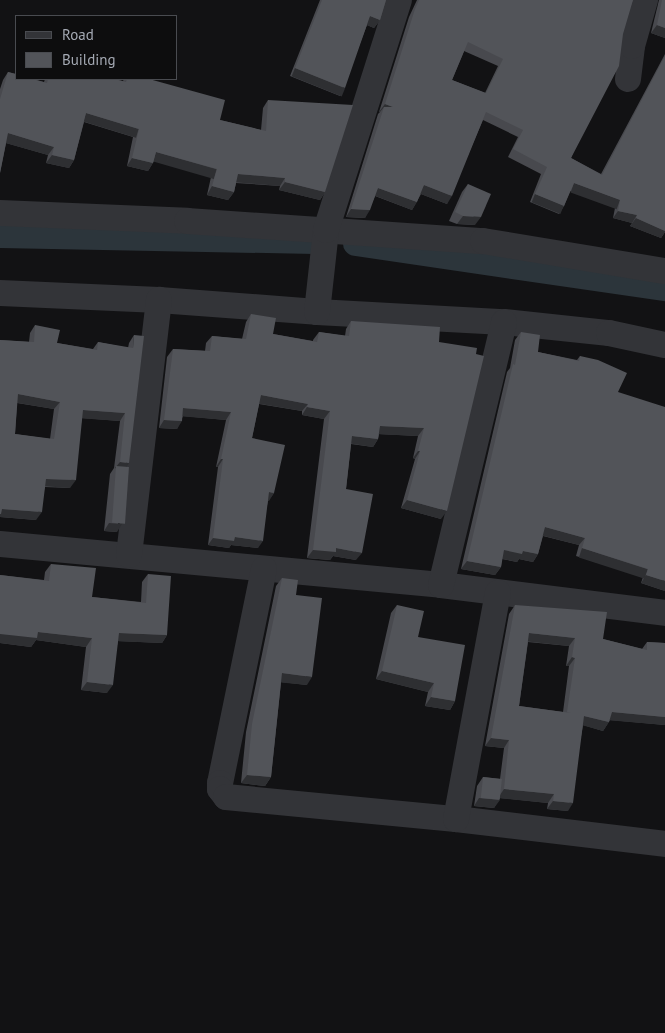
<!DOCTYPE html>
<html>
<head>
<meta charset="utf-8">
<style>
	body { margin:0 }
	#map { position:relative; width:665px; height:1033px; overflow:hidden; background:#121214; font-family:"PT Sans",sans-serif }
	div>[style] { position:absolute }
	.canal>* { height:25px; margin:-12.5px; padding:0 12.5px; transform-origin:12.5px; border-radius:12.5px; background:#2c353b }
	.street>* { height:26px; margin:-13px; padding:0 13px; transform-origin:13px; border-radius:13px; background:#333438 }
	.wall>* { inset:0; background:#48494e }
	.shaded-wall>* { inset:0; background:#2e2f32; transform-origin:0 0 }
	.building>* { inset:0; background:#525459; transform-origin:0 0 }
	span { translate:-50% -50%; white-space:nowrap; text-align:center; line-height:1.15; -webkit-text-stroke:4px #0d0d0e; paint-order:stroke }
	.legend { position:absolute; left:15px; top:15px; width:162px; height:65px; box-sizing:border-box; background:#0d0d0e; border:1px solid #494b50; margin:0; padding:6px 9px; list-style:none; font-size:15px; color:#a4a9b3 }
	.legend li { display:flex; align-items:center; gap:10px; height:25px }
	.legend b { width:25px; border:1px solid #494b50 }
</style>
</head>
<body>
<div id="map">
	<div class="canal">
		<div style="left:0;top:235px;width:315px;rotate:1.1deg"></div>
		<div style="left:355px;top:243px;width:313px;rotate:8.3deg"></div>
	</div>
	<div class="street">
		<div style="left:628px;top:79px;width:33px;rotate:-83deg"></div>
		<div style="left:632px;top:46px;width:48px;rotate:-74.2deg"></div>
		<div style="left:0;top:213px;width:187px;rotate:2.4deg"></div>
		<div style="left:187px;top:221px;width:297px;rotate:3.9deg"></div>
		<div style="left:483px;top:241px;width:184px;rotate:9.4deg"></div>
		<div style="left:0;top:293px;width:159px;rotate:2.5deg"></div>
		<div style="left:159px;top:300px;width:158px;rotate:4.3deg"></div>
		<div style="left:317px;top:312px;width:187px;rotate:3.1deg"></div>
		<div style="left:504px;top:322px;width:106px;rotate:6deg"></div>
		<div style="left:609px;top:333px;width:57px;rotate:12.1deg"></div>
		<div style="left:317px;top:312px;width:82px;rotate:-83.7deg"></div>
		<div style="left:326px;top:230px;width:241px;rotate:-72.4deg"></div>
		<div style="left:0;top:544px;width:443px;rotate:5.3deg"></div>
		<div style="left:441px;top:585px;width:226px;rotate:7.1deg"></div>
		<div style="left:129px;top:555px;width:257px;rotate:-83.3deg"></div>
		<div style="left:264px;top:569px;width:218px;rotate:101.6deg"></div>
		<div style="left:220px;top:783px;width:6px;rotate:90deg"></div>
		<div style="left:220px;top:789px;width:10px;rotate:53deg"></div>
		<div style="left:226px;top:797px;width:231px;rotate:5.5deg"></div>
		<div style="left:456px;top:819px;width:210px;rotate:6.8deg"></div>
		<div style="left:441px;top:585px;width:270px;rotate:-76.5deg"></div>
		<div style="left:456px;top:819px;width:230px;rotate:-79.5deg"></div>
	</div>
	<div class="wall">
		<div style="clip-path:polygon(320px 0,386px 0,380px 20px,374px 28px,367px 25px,340px 96px,290px 76px)"></div>
		<div style="clip-path:polygon(evenodd,417px 0,633px 0,571px 158px,601px 174px,665px 54px,665px 232px,661px 238px,630px 226px,632px 223px,613px 218px,615px 208px,570px 191px,564px 206px,559px 214px,530px 202px,541px 174px,508px 157px,518px 137px,483px 120px,447px 204px,421px 194px,412px 210px,375px 196px,365px 218px,346px 217px,378px 114px,380px 112px,379px 112px,409px 17px,417px 0,464px 51px,498px 66px,485px 93px,452px 80px,464px 51px)"></div>
		<div style="clip-path:polygon(659px 0,665px 0,665px 38px,651px 33px)"></div>
		<div style="clip-path:polygon(8px 72px,44px 82px,45px 79px,114px 79px,123px 81px,124px 79px,149px 79px,220px 120px,261px 130px,263px 108px,268px 100px,325px 192px,320px 200px,279px 190px,280px 186px,236px 183px,234px 192px,228px 200px,207px 195px,211px 177px,154px 161px,148px 171px,127px 166px,133px 137px,84px 122px,74px 160px,69px 168px,46px 163px,48px 155px,6px 143px,0 173px,0 89px,3px 80px)"></div>
		<div style="clip-path:polygon(468px 184px,475px 225px,457px 224px,449px 221px,462px 192px)"></div>
		<div style="clip-path:polygon(251px 314px,273px 334px,313px 341px,313px 340px,319px 332px,345px 336px,346px 329px,351px 321px,439px 342px,441px 519px,401px 508px,415px 459px,413px 458px,418px 436px,379px 434px,378px 439px,373px 447px,351px 444px,346px 489px,356px 560px,333px 556px,330px 560px,307px 558px,324px 419px,302px 415px,302px 411px,259px 404px,252px 438px,274px 493px,268px 501px,258px 548px,231px 545px,229px 548px,208px 545px,218px 467px,216px 467px,226px 420px,183px 416px,177px 429px,159px 428px,167px 357px,173px 349px,205px 351px,206px 343px,212px 336px,242px 339px,246px 322px)"></div>
		<div style="clip-path:polygon(evenodd,35px 325px,57px 343px,93px 349px,98px 342px,128px 348px,129px 343px,134px 335px,126px 467px,117px 532px,104px 531px,110px 474px,114px 468px,120px 421px,82px 418px,70px 488px,45px 487px,36px 520px,0 517px,0 340px,29px 342px,30px 333px,35px 325px,17px 403px,54px 409px,50px 439px,15px 434px,17px 403px)"></div>
		<div style="clip-path:polygon(521px 332px,538px 352px,577px 360px,580px 356px,618px 392px,665px 591px,641px 583px,643px 577px,576px 556px,579px 545px,543px 536px,538px 554px,533px 562px,519px 559px,517px 562px,502px 559px,501px 567px,495px 575px,461px 569px,507px 372px,510px 368px,515px 340px)"></div>
		<div style="clip-path:polygon(51px 564px,92px 597px,141px 602px,142px 582px,148px 574px,167px 635px,162px 643px,118px 641px,107px 693px,81px 690px,86px 647px,36px 640px,31px 647px,0 643px,0 575px,44px 580px,45px 572px)"></div>
		<div style="clip-path:polygon(282px 578px,296px 595px,307px 685px,281px 682px,271px 777px,265px 786px,241px 783px,246px 732px,276px 586px)"></div>
		<div style="clip-path:polygon(397px 605px,418px 637px,455px 701px,450px 710px,425px 706px,428px 692px,376px 679px,391px 613px)"></div>
		<div style="clip-path:polygon(evenodd,515px 605px,603px 639px,642px 649px,647px 642px,665px 643px,665px 725px,610px 720px,603px 731px,583px 725px,568px 811px,547px 809px,548px 803px,500px 798px,494px 808px,474px 806px,477px 786px,483px 777px,500px 779px,504px 748px,485px 746px,509px 614px,515px 605px,528px 642px,569px 646px,566px 666px,569px 666px,563px 712px,519px 706px,528px 642px)"></div>
	</div>
	<div class="shaded-wall">
		<div style="clip-path:polygon(370px 16px,380px 20px,374px 28px,364px 24px)"></div>
		<div style="clip-path:polygon(657px 25px,665px 28px,665px 38px,651px 33px)"></div>
		<div style="left:295px;top:68px;width:54px;height:9px;rotate:22deg"></div>
		<div style="clip-path:polygon(385px 104px,393px 107px,384px 107px,380px 112px,379px 112px)"></div>
		<div style="left:86px;top:113px;width:55px;height:9px;rotate:17deg"></div>
		<div style="clip-path:polygon(8px 133px,54px 147px,48px 155px,2px 142px)"></div>
		<div style="left:156px;top:152px;width:63px;height:10px;rotate:16deg"></div>
		<div style="clip-path:polygon(52px 155px,74px 160px,69px 168px,46px 163px)"></div>
		<div style="clip-path:polygon(132px 158px,153px 163px,148px 171px,127px 166px)"></div>
		<div style="clip-path:polygon(238px 174px,285px 178px,280px 186px,232px 182px)"></div>
		<div style="clip-path:polygon(285px 182px,325px 192px,320px 200px,279px 190px)"></div>
		<div style="left:574px;top:183px;width:49px;height:10px;rotate:20deg"></div>
		<div style="clip-path:polygon(424px 185px,452px 196px,447px 204px,418px 193px)"></div>
		<div style="clip-path:polygon(212px 186px,234px 192px,228px 200px,207px 195px)"></div>
		<div style="clip-path:polygon(378px 188px,417px 202px,412px 210px,373px 195px)"></div>
		<div style="left:535px;top:194px;width:31px;height:9px;rotate:22deg"></div>
		<div style="clip-path:polygon(351px 209px,370px 210px,365px 218px,346px 217px)"></div>
		<div style="clip-path:polygon(618px 211px,637px 215px,632px 223px,613px 218px)"></div>
		<div style="clip-path:polygon(463px 216px,481px 217px,475px 225px,457px 224px)"></div>
		<div style="clip-path:polygon(636px 218px,665px 231px,665px 232px,661px 238px,630px 226px)"></div>
		<div style="clip-path:polygon(18px 394px,60px 402px,54px 409px,12px 402px)"></div>
		<div style="clip-path:polygon(261px 395px,308px 404px,302px 411px,255px 403px)"></div>
		<div style="clip-path:polygon(307px 407px,330px 411px,324px 419px,302px 415px)"></div>
		<div style="clip-path:polygon(183px 408px,231px 412px,226px 420px,178px 416px)"></div>
		<div style="clip-path:polygon(83px 410px,125px 413px,120px 421px,77px 418px)"></div>
		<div style="clip-path:polygon(164px 420px,182px 421px,177px 429px,159px 428px)"></div>
		<div style="clip-path:polygon(380px 426px,424px 428px,418px 436px,374px 434px)"></div>
		<div style="clip-path:polygon(352px 436px,378px 439px,373px 447px,347px 443px)"></div>
		<div style="clip-path:polygon(418px 451px,420px 451px,415px 459px,413px 458px)"></div>
		<div style="clip-path:polygon(221px 459px,223px 459px,218px 467px,216px 467px)"></div>
		<div style="clip-path:polygon(120px 462px,129px 463px,124px 471px,115px 468px)"></div>
		<div style="clip-path:polygon(46px 479px,76px 480px,70px 488px,41px 486px)"></div>
		<div style="clip-path:polygon(269px 492px,274px 493px,269px 501px,264px 500px)"></div>
		<div style="clip-path:polygon(407px 500px,447px 511px,441px 519px,401px 508px)"></div>
		<div style="clip-path:polygon(2px 509px,42px 512px,36px 520px,0 517px,0 511px)"></div>
		<div style="clip-path:polygon(109px 523px,122px 524px,117px 532px,104px 531px)"></div>
		<div style="clip-path:polygon(545px 527px,585px 538px,579px 545px,540px 535px)"></div>
		<div style="clip-path:polygon(235px 537px,263px 541px,258px 548px,231px 545px,229px 548px,208px 545px,213px 538px)"></div>
		<div style="clip-path:polygon(336px 548px,362px 553px,356px 560px,333px 556px,330px 560px,307px 558px,313px 550px)"></div>
		<div style="left:582px;top:548px;width:69px;height:10px;rotate:18deg"></div>
		<div style="clip-path:polygon(504px 550px,523px 551px,538px 554px,533px 562px,519px 559px,517px 562px,498px 558px)"></div>
		<div style="clip-path:polygon(467px 561px,501px 567px,495px 575px,461px 569px)"></div>
		<div style="clip-path:polygon(646px 575px,665px 581px,665px 591px,641px 583px)"></div>
		<div style="clip-path:polygon(38px 632px,92px 638px,86px 647px,36px 640px,31px 647px,0 643px,0 634px)"></div>
		<div style="clip-path:polygon(119px 633px,167px 635px,162px 643px,113px 641px)"></div>
		<div style="clip-path:polygon(529px 633px,575px 638px,569px 646px,523px 641px)"></div>
		<div style="clip-path:polygon(572px 657px,575px 658px,569px 666px,566px 666px)"></div>
		<div style="clip-path:polygon(382px 671px,434px 683px,428px 692px,376px 679px)"></div>
		<div style="clip-path:polygon(282px 673px,312px 677px,307px 685px,276px 682px)"></div>
		<div style="clip-path:polygon(87px 682px,113px 685px,107px 693px,81px 690px)"></div>
		<div style="clip-path:polygon(431px 697px,455px 701px,450px 710px,425px 706px)"></div>
		<div style="clip-path:polygon(612px 712px,665px 717px,665px 725px,606px 720px)"></div>
		<div style="clip-path:polygon(584px 716px,609px 722px,603px 731px,578px 724px)"></div>
		<div style="clip-path:polygon(491px 738px,509px 740px,504px 748px,485px 746px)"></div>
		<div style="clip-path:polygon(247px 775px,271px 777px,265px 786px,241px 783px)"></div>
		<div style="clip-path:polygon(504px 789px,554px 794px,548px 803px,498px 798px)"></div>
		<div style="clip-path:polygon(479px 798px,500px 800px,494px 808px,474px 806px)"></div>
		<div style="clip-path:polygon(553px 801px,573px 803px,568px 811px,547px 809px)"></div>
	</div>
	<div class="building">
		<div style="clip-path:polygon(322px 0,386px 0,380px 20px,370px 16px,345px 88px,295px 68px)"></div>
		<div style="clip-path:polygon(evenodd,419px 0,633px 0,623px 34px,619px 66px,571px 158px,602px 175px,665px 56px,665px 231px,636px 218px,637px 215px,618px 211px,620px 200px,574px 183px,564px 206px,535px 194px,547px 167px,513px 149px,523px 130px,486px 112px,452px 196px,424px 185px,417px 202px,378px 188px,370px 210px,351px 209px,384px 107px,393px 107px,385px 104px,415px 9px,419px 0,468px 42px,503px 59px,486px 93px,452px 80px,468px 42px)"></div>
		<div style="clip-path:polygon(662px 0,665px 0,665px 28px,657px 25px)"></div>
		<div style="clip-path:polygon(8px 72px,16px 74px,16px 79px,32px 79px,47px 83px,48px 79px,114px 79px,126px 82px,127px 79px,149px 79px,225px 100px,220px 120px,266px 131px,268px 100px,353px 105px,325px 192px,285px 182px,285px 178px,238px 174px,234px 192px,212px 186px,217px 169px,156px 152px,153px 163px,132px 158px,139px 129px,86px 113px,74px 160px,52px 155px,54px 147px,8px 133px,0 173px,0 99px)"></div>
		<div style="clip-path:polygon(468px 184px,491px 194px,481px 217px,463px 216px,455px 212px)"></div>
		<div style="clip-path:polygon(251px 314px,276px 318px,273px 334px,317px 342px,319px 332px,349px 336px,351px 321px,440px 327px,439px 342px,477px 348px,476px 354px,484px 356px,447px 511px,407px 500px,420px 451px,418px 451px,424px 428px,380px 426px,378px 439px,352px 436px,346px 489px,373px 494px,362px 553px,336px 548px,336px 552px,313px 550px,330px 411px,307px 407px,308px 404px,261px 395px,252px 438px,285px 445px,274px 493px,269px 492px,263px 541px,235px 537px,234px 541px,213px 538px,223px 459px,221px 459px,231px 412px,183px 408px,182px 421px,164px 420px,173px 349px,210px 351px,212px 336px,246px 339px)"></div>
		<div style="clip-path:polygon(evenodd,35px 325px,60px 330px,57px 343px,97px 350px,98px 342px,133px 348px,134px 335px,144px 336px,129px 463px,120px 462px,125px 413px,83px 410px,76px 480px,46px 479px,42px 512px,2px 509px,1px 514px,0 514px,0 340px,34px 342px,35px 325px,18px 394px,60px 402px,54px 439px,15px 434px,18px 394px)"></div>
		<div style="clip-path:polygon(521px 332px,540px 335px,538px 352px,579px 361px,580px 356px,598px 360px,627px 373px,618px 392px,665px 407px,665px 581px,646px 575px,648px 569px,582px 548px,585px 538px,545px 527px,538px 554px,523px 551px,522px 554px,504px 550px,501px 567px,467px 561px,513px 364px,515px 365px)"></div>
		<div style="left:116px;top:466px;width:13px;height:57px;rotate:4deg"></div>
		<div style="clip-path:polygon(51px 564px,96px 568px,92px 597px,146px 603px,148px 574px,171px 576px,167px 635px,119px 633px,113px 685px,87px 682px,92px 638px,38px 632px,37px 638px,0 634px,0 575px,49px 581px)"></div>
		<div style="clip-path:polygon(282px 578px,298px 580px,296px 595px,322px 598px,312px 677px,282px 673px,271px 777px,247px 775px,252px 724px)"></div>
		<div style="clip-path:polygon(397px 605px,424px 611px,418px 637px,465px 645px,455px 701px,431px 697px,434px 683px,382px 671px)"></div>
		<div style="clip-path:polygon(evenodd,515px 605px,607px 612px,603px 639px,647px 650px,647px 642px,665px 643px,665px 717px,612px 712px,609px 722px,584px 716px,573px 803px,553px 801px,554px 794px,504px 789px,509px 740px,491px 738px,515px 605px,529px 633px,575px 638px,572px 657px,575px 658px,567px 712px,571px 713px,519px 706px,529px 633px)"></div>
		<div style="left:483px;top:777px;width:19px;height:21px;rotate:6deg"></div>
	</div>
	<ul class="legend">
	<li><b style="height:6px;background:#333438"></b>Road</li>
	<li><b style="height:14px;background:#525459"></b>Building</li>
	</ul>
</div>
</body>
</html>
